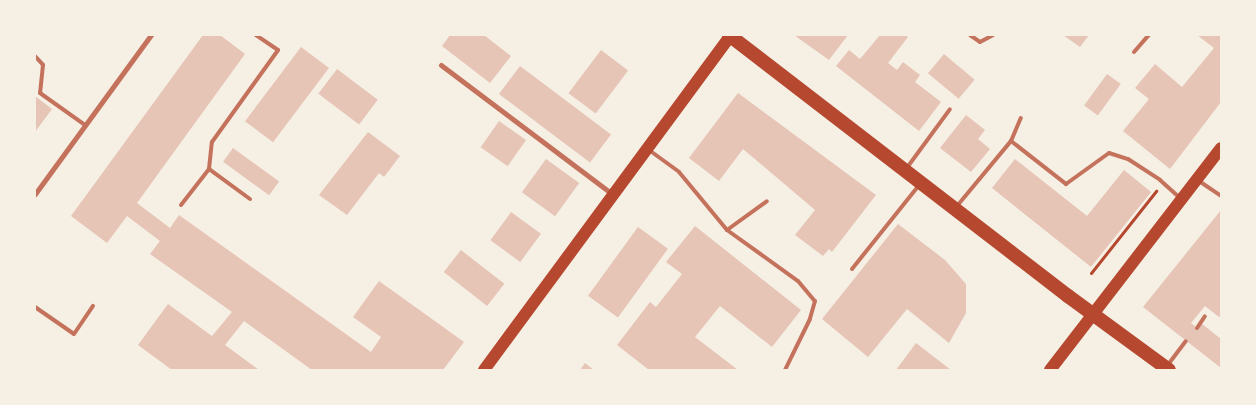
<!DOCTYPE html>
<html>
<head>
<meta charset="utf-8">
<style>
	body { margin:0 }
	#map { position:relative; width:1256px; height:405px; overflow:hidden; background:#f6efe4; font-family:Manrope,sans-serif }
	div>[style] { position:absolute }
	.building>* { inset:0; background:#e6c5b7; transform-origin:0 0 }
	.path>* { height:3px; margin:-1.5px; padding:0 1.5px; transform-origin:1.5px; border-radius:1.5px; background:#b5482f }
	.service>* { height:4px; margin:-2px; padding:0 2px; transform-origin:2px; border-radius:2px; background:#c5725c }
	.minor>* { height:5px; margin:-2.5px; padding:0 2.5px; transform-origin:2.5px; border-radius:2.5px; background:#c5725c }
	.primary>* { height:12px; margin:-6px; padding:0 6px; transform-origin:6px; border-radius:6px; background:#b5482f }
	.trunk>* { height:14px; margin:-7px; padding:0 7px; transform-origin:7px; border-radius:7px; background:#b5482f }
	span { translate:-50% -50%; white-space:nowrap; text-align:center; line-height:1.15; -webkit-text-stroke:5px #f6efe4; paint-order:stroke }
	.frame { position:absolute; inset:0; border:36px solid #f6efe4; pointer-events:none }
</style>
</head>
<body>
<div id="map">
	<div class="building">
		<div style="clip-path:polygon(203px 35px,220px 35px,245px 54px,137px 203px,170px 228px,179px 215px,371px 352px,381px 337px,353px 317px,379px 281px,464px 342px,443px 370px,312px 370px,244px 321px,225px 345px,259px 370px,172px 370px,138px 345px,168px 304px,212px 336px,232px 312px,150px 254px,160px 241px,127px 216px,107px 243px,71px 216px)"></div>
		<div style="clip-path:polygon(450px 35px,484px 35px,511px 56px,490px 83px,442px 46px)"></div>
		<div style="clip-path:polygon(794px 35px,848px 35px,829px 60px)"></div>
		<div style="clip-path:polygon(880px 35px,905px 35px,908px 37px,888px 63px,897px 70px,903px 62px,920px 75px,915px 82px,941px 102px,919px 131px,836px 66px,849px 50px,860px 59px)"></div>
		<div style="clip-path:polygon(1063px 35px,1089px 35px,1080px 47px)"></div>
		<div style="clip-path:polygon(1197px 35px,1221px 35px,1221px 102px,1170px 169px,1123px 131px,1149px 99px,1135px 88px,1155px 64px,1182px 87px,1214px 48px)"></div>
		<div style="left:301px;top:47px;width:35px;height:93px;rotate:37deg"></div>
		<div style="left:601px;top:50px;width:34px;height:54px;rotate:37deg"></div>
		<div style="left:944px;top:54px;width:40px;height:25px;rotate:40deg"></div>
		<div style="left:520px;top:66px;width:114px;height:35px;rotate:37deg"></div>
		<div style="left:337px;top:69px;width:51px;height:31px;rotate:37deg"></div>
		<div style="left:1107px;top:74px;width:17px;height:39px;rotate:36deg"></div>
		<div style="clip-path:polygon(738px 93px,876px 195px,832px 252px,829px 249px,823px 256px,795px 235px,815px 210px,743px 149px,719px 181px,689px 158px)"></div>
		<div style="clip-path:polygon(35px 96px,52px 109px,35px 132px)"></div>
		<div style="clip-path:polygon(966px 115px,985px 130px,978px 139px,990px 149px,971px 172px,940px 148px)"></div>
		<div style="left:499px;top:121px;width:33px;height:32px;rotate:35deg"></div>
		<div style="clip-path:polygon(368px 132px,400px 156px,384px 177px,379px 173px,347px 215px,319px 195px)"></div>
		<div style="left:233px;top:148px;width:57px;height:17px;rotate:36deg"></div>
		<div style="left:546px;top:159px;width:41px;height:41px;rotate:36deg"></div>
		<div style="clip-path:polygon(1015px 159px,1087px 216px,1124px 170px,1151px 192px,1091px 267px,992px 188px)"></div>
		<div style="clip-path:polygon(1221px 210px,1221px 315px,1219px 317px,1205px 306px,1191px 323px,1197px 328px,1201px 323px,1221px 339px,1221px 368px,1143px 307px)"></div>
		<div style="left:511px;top:212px;width:37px;height:35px;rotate:36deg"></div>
		<div style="clip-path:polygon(898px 224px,945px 260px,966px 284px,966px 313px,949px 343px,907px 309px,868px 357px,822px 319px)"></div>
		<div style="clip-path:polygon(695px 226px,801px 310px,772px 347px,720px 306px,695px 337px,738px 370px,649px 370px,617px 345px,650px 302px,656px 307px,682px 274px,666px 262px)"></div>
		<div style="left:638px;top:227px;width:37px;height:85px;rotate:36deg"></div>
		<div style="left:461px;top:250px;width:55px;height:28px;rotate:38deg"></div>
		<div style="clip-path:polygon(916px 343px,951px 370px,896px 370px)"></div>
		<div style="clip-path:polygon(585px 363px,594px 370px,580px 370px)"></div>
	</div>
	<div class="path">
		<div style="left:1091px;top:273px;width:105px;rotate:-51.6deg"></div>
	</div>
	<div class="service">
		<div style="left:970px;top:35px;width:12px;rotate:35deg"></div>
		<div style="left:980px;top:42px;width:15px;rotate:-28deg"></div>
		<div style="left:1134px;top:52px;width:23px;rotate:-49deg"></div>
		<div style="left:35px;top:56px;width:12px;rotate:48deg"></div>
		<div style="left:43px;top:65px;width:28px;rotate:96deg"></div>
		<div style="left:40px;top:93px;width:55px;rotate:35.4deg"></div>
		<div style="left:1011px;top:141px;width:70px;rotate:38deg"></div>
		<div style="left:1066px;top:184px;width:53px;rotate:-35.8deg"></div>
		<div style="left:1109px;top:153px;width:20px;rotate:18deg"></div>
		<div style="left:1128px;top:159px;width:38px;rotate:33deg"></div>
		<div style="left:1160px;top:180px;width:25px;rotate:42deg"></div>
		<div style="left:649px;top:150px;width:37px;rotate:36deg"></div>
		<div style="left:679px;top:172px;width:75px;rotate:50.4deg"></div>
		<div style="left:727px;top:230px;width:87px;rotate:35.7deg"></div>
		<div style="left:798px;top:281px;width:26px;rotate:50deg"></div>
		<div style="left:815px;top:301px;width:19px;rotate:106deg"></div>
		<div style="left:810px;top:319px;width:57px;rotate:116.1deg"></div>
		<div style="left:906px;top:169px;width:74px;rotate:-53.7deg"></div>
		<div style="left:1199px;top:181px;width:27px;rotate:34deg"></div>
		<div style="left:250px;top:199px;width:51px;rotate:-143.8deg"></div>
		<div style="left:209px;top:169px;width:27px;rotate:-84deg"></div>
		<div style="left:212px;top:142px;width:113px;rotate:-54.3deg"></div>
		<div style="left:278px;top:50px;width:27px;rotate:-146deg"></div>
		<div style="left:181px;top:205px;width:46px;rotate:-52.1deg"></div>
		<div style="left:957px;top:206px;width:85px;rotate:-50.3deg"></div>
		<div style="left:1011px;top:141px;width:25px;rotate:-67deg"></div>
		<div style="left:727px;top:230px;width:49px;rotate:-35.9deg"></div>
		<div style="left:852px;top:269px;width:107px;rotate:-51.4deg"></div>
		<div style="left:35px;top:307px;width:47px;rotate:34.7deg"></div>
		<div style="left:74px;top:334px;width:34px;rotate:-56deg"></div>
		<div style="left:1197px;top:328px;width:14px;rotate:-56deg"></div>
		<div style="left:1167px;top:366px;width:31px;rotate:-53deg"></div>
	</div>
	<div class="minor">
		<div style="left:441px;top:65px;width:214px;rotate:37deg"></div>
		<div style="left:35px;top:194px;width:197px;rotate:-53.9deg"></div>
	</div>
	<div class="primary">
		<div style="left:484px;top:370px;width:416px;rotate:-53.6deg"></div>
		<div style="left:1050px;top:370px;width:280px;rotate:-52.4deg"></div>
	</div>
	<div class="trunk">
		<div style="left:729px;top:35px;width:428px;rotate:37.6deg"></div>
		<div style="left:1068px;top:296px;width:125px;rotate:36.2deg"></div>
	</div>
	<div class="frame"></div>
</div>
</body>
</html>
